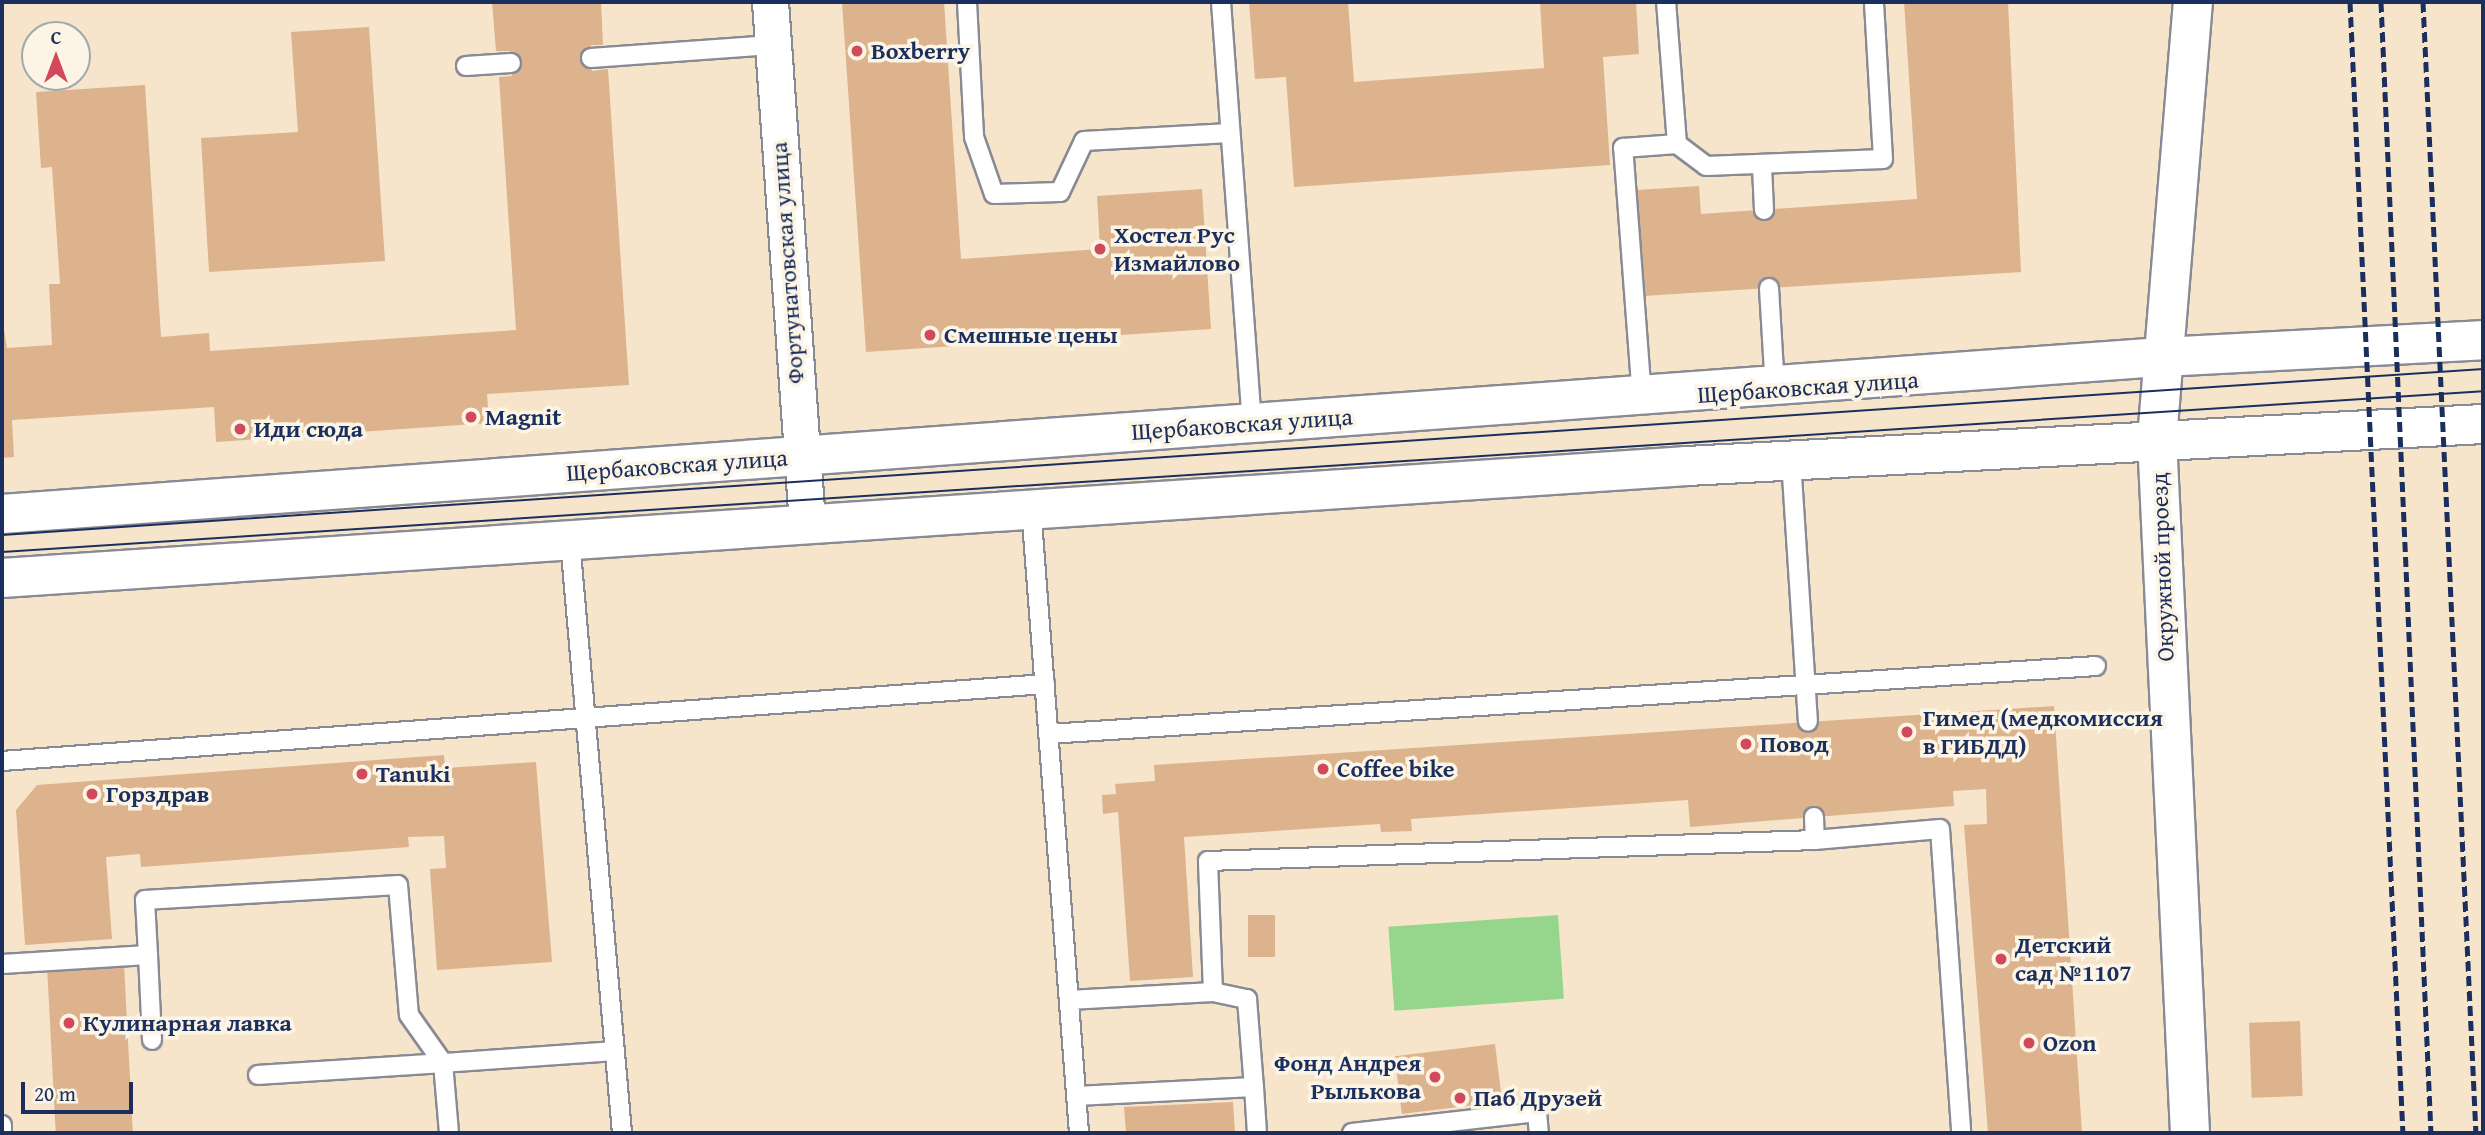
<!DOCTYPE html>
<html>
<head>
<meta charset="utf-8">
<style>
	body { margin:0 }
	#map { position:relative; width:2485px; height:1135px; overflow:hidden; background:#f6e5cb; font-family:"Gentium Book Plus",serif }
	div>[style] { position:absolute }
	.green>* { inset:0; background:#96d68c; transform-origin:0 0 }
	.building>* { inset:0; background:#dcb38c; transform-origin:0 0 }
	.roads { filter:drop-shadow(2px 0 #888a94) drop-shadow(-2px 0 #888a94) drop-shadow(0 2px #888a94) drop-shadow(0 -2px #888a94) }
	.service>* { height:18px; margin:-9px; padding:0 9px; transform-origin:9px; border-radius:9px; background:#fff }
	.minor>* { height:35px; margin:-17.5px; padding:0 17.5px; transform-origin:17.5px; border-radius:17.5px; background:#fff }
	.secondary>* { height:38px; margin:-19px; padding:0 19px; transform-origin:19px; border-radius:19px; background:#fff }
	.tram>* { height:2px; margin:-1px; padding:0 1px; transform-origin:1px; border-radius:1px; background:#1b2f5e }
	.rail>* { height:5px; margin-top:-2.5px; transform-origin:0; background:repeating-linear-gradient(90deg,#1b2f5e 0 10px,transparent 0 15px) }
	.dots>* { width:19px; height:19px; translate:-50% -50%; box-sizing:border-box; border:4px solid #fcf5e5; border-radius:50% }
	span { translate:-50% -50%; white-space:nowrap; text-align:center; line-height:1.15; -webkit-text-stroke:7px #fcf5e5; paint-order:stroke }
	.poi-label { font-size:24px; color:#1b2f5e; font-weight:700 }
	.left { translate:0 -50%; text-align:left }
	.right { translate:-100% -50%; text-align:right }
	.street-label { font-size:24px; color:#1b2f5e }
	.frame { position:absolute; inset:0; border:4px solid #1b2f5e; pointer-events:none }
	.north { position:absolute; left:21px; top:21px; width:70px; height:70px; box-sizing:border-box; background:#fcf5e5; border:2px solid #a2a6af; border-radius:50%; rotate:0deg; font-size:19px; font-weight:700; line-height:28px; text-align:center; color:#1b2f5e }
	.north::after { content:''; display:block; margin:auto; width:24px; height:32px; background:#d1495b; clip-path:polygon(50% 0,100% 100%,50% 72%,0 100%) }
	.scale { position:absolute; left:21px; top:1082px; width:112px; height:32px; box-sizing:border-box; border:4px solid #1b2f5e; border-top:0; padding-left:9px; font-size:21px; line-height:24px; white-space:nowrap; color:#1b2f5e; -webkit-text-stroke:5px #fcf5e5; paint-order:stroke }
</style>
</head>
<body>
<div id="map">
	<div class="green">
		<div style="left:1558px;top:915px;width:84px;height:170px;rotate:86deg"></div>
	</div>
	<div class="building">
		<div style="clip-path:polygon(492px 2px,601px 2px,603px 45px,591px 45px,591px 58px,592px 71px,608px 69px,629px 385px,487px 394px,489px 423px,216px 442px,214px 407px,12px 420px,14px 457px,2px 458px,2px 317px,7px 348px,52px 345px,49px 284px,60px 284px,52px 167px,41px 168px,36px 92px,145px 85px,161px 337px,209px 333px,210px 351px,516px 330px,499px 77px,512px 76px,510px 51px,496px 51px)"></div>
		<div style="clip-path:polygon(842px 2px,944px 2px,961px 259px,1100px 249px,1097px 196px,1202px 189px,1211px 329px,866px 352px)"></div>
		<div style="clip-path:polygon(1249px 2px,1348px 2px,1354px 82px,1544px 68px,1540px 2px,1636px 2px,1639px 54px,1603px 57px,1610px 165px,1294px 187px,1286px 77px,1255px 79px)"></div>
		<div style="clip-path:polygon(1904px 2px,2008px 2px,2021px 272px,1644px 296px,1637px 190px,1699px 186px,1701px 214px,1917px 199px)"></div>
		<div style="clip-path:polygon(369px 27px,385px 261px,209px 272px,201px 138px,298px 132px,291px 32px)"></div>
		<div style="clip-path:polygon(2054px 706px,2082px 1133px,1988px 1133px,1964px 825px,1987px 824px,1986px 789px,1953px 791px,1954px 806px,1690px 827px,1688px 800px,1411px 819px,1412px 831px,1381px 832px,1380px 824px,1184px 837px,1193px 977px,1130px 981px,1118px 812px,1103px 814px,1102px 795px,1116px 794px,1115px 784px,1155px 781px,1154px 765px)"></div>
		<div style="clip-path:polygon(444px 755px,445px 768px,536px 762px,552px 962px,437px 970px,430px 869px,446px 868px,444px 836px,408px 837px,409px 847px,141px 867px,140px 854px,106px 857px,112px 939px,25px 945px,16px 810px,37px 785px)"></div>
		<div style="left:1248px;top:915px;width:27px;height:42px"></div>
		<div style="left:124px;top:964px;width:169px;height:77px;rotate:87deg"></div>
		<div style="left:2300px;top:1021px;width:75px;height:51px;rotate:88deg"></div>
		<div style="left:1495px;top:1044px;width:58px;height:101px;rotate:83deg"></div>
		<div style="clip-path:polygon(1233px 1102px,1235px 1133px,1126px 1133px,1124px 1107px)"></div>
	</div>
	<div class="roads">
		<div class="service">
			<div style="left:967px;top:2px;width:135px;rotate:87deg"></div>
			<div style="left:974px;top:137px;width:60px;rotate:70.7deg"></div>
			<div style="left:994px;top:194px;width:66px;rotate:-1.7deg"></div>
			<div style="left:1060px;top:192px;width:56px;rotate:-64.8deg"></div>
			<div style="left:1084px;top:141px;width:146px;rotate:-3.1deg"></div>
			<div style="left:1221px;top:2px;width:422px;rotate:85.8deg"></div>
			<div style="left:591px;top:58px;width:181px;rotate:-4.1deg"></div>
			<div style="left:466px;top:66px;width:45px;rotate:-3.8deg"></div>
			<div style="left:1677px;top:144px;width:36px;rotate:37deg"></div>
			<div style="left:1706px;top:166px;width:177px;rotate:-2.3deg"></div>
			<div style="left:1883px;top:159px;width:157px;rotate:-93.3deg"></div>
			<div style="left:1762px;top:167px;width:43px;rotate:87.3deg"></div>
			<div style="left:1769px;top:288px;width:101px;rotate:86.6deg"></div>
			<div style="left:1642px;top:398px;width:251px;rotate:-94.3deg"></div>
			<div style="left:1623px;top:148px;width:54px;rotate:-4.2deg"></div>
			<div style="left:1677px;top:144px;width:142px;rotate:-94.4deg"></div>
			<div style="left:1791px;top:460px;width:262px;rotate:86.3deg"></div>
			<div style="left:1031px;top:508px;width:627px;rotate:85.61deg"></div>
			<div style="left:570px;top:541px;width:594px;rotate:84.98deg"></div>
			<div style="left:1048px;top:734px;width:1050px;rotate:-3.71deg"></div>
			<div style="left:2px;top:761px;width:1046px;rotate:-4.22deg"></div>
			<div style="left:1814px;top:817px;width:23px;rotate:88deg"></div>
			<div style="left:1815px;top:840px;width:125px;rotate:-5deg"></div>
			<div style="left:1940px;top:829px;width:305px;rotate:86deg"></div>
			<div style="left:148px;top:955px;width:85px;rotate:87.3deg"></div>
			<div style="left:2px;top:964px;width:146px;rotate:-3.5deg"></div>
			<div style="left:148px;top:955px;width:55px;rotate:-93.1deg"></div>
			<div style="left:145px;top:900px;width:253px;rotate:-3.4deg"></div>
			<div style="left:398px;top:885px;width:130px;rotate:85.2deg"></div>
			<div style="left:409px;top:1015px;width:59px;rotate:54.7deg"></div>
			<div style="left:1213px;top:992px;width:35px;rotate:12deg"></div>
			<div style="left:1247px;top:999px;width:88px;rotate:85.5deg"></div>
			<div style="left:1069px;top:1000px;width:144px;rotate:-3.2deg"></div>
			<div style="left:1213px;top:992px;width:131px;rotate:-92.2deg"></div>
			<div style="left:1208px;top:861px;width:607px;rotate:-1.98deg"></div>
			<div style="left:258px;top:1075px;width:185px;rotate:-3.7deg"></div>
			<div style="left:1076px;top:1096px;width:178px;rotate:-2.9deg"></div>
			<div style="left:1254px;top:1087px;width:46px;rotate:86.3deg"></div>
			<div style="left:2px;top:1125px;width:8px;rotate:90deg"></div>
			<div style="left:449px;top:1133px;width:70px;rotate:-94.9deg"></div>
			<div style="left:443px;top:1063px;width:171px;rotate:-4deg"></div>
			<div style="left:1352px;top:1133px;width:186px;rotate:-6.5deg"></div>
			<div style="left:1537px;top:1112px;width:21px;rotate:85deg"></div>
		</div>
		<div class="minor">
			<div style="left:770px;top:2px;width:522px;rotate:85.94deg"></div>
		</div>
		<div class="secondary">
			<div style="left:2px;top:514px;width:2166px;rotate:-4.16deg"></div>
			<div style="left:2162px;top:357px;width:321px;rotate:-3deg"></div>
			<div style="left:2px;top:578px;width:1689px;rotate:-3.8deg"></div>
			<div style="left:1687px;top:466px;width:797px;rotate:-3.02deg"></div>
			<div style="left:2190px;top:1133px;width:695px;rotate:-92.72deg"></div>
			<div style="left:2157px;top:439px;width:438px;rotate:-85.3deg"></div>
		</div>
	</div>
	<div class="tram">
		<div style="left:2px;top:535px;width:2487px;rotate:-3.83deg"></div>
		<div style="left:2px;top:552px;width:2486px;rotate:-3.71deg"></div>
	</div>
	<div class="rail">
		<div style="left:2350px;top:2px;width:1132px;rotate:87.32deg"></div>
		<div style="left:2381px;top:2px;width:1132px;rotate:87.47deg"></div>
		<div style="left:2423px;top:2px;width:1132px;rotate:87.32deg"></div>
	</div>
	<div class="dots">
		<div style="left:857px;top:51px;background:#d1495b"></div>
		<div style="left:1100px;top:249px;background:#d1495b"></div>
		<div style="left:930px;top:335px;background:#d1495b"></div>
		<div style="left:471px;top:417px;background:#d1495b"></div>
		<div style="left:240px;top:429px;background:#d1495b"></div>
		<div style="left:1907px;top:732px;background:#d1495b"></div>
		<div style="left:1746px;top:744px;background:#d1495b"></div>
		<div style="left:1323px;top:769px;background:#d1495b"></div>
		<div style="left:362px;top:774px;background:#d1495b"></div>
		<div style="left:92px;top:794px;background:#d1495b"></div>
		<div style="left:2001px;top:959px;background:#d1495b"></div>
		<div style="left:69px;top:1023px;background:#d1495b"></div>
		<div style="left:2029px;top:1043px;background:#d1495b"></div>
		<div style="left:1435px;top:1077px;background:#d1495b"></div>
		<div style="left:1460px;top:1098px;background:#d1495b"></div>
	</div>
	<div class="poi-label">
		<span class="left" style="left:871px;top:51px">Boxberry</span>
		<span class="left" style="left:1114px;top:249px">Хостел Рус<br>Измайлово</span>
		<span class="left" style="left:944px;top:335px">Смешные цены</span>
		<span class="left" style="left:485px;top:417px">Magnit</span>
		<span class="left" style="left:254px;top:429px">Иди сюда</span>
		<span class="left" style="left:1923px;top:732px">Гимед (медкомиссия<br>в ГИБДД)</span>
		<span class="left" style="left:1760px;top:744px">Повод</span>
		<span class="left" style="left:1337px;top:769px">Coffee bike</span>
		<span class="left" style="left:376px;top:774px">Tanuki</span>
		<span class="left" style="left:106px;top:794px">Горздрав</span>
		<span class="left" style="left:2015px;top:959px">Детский<br>сад №1107</span>
		<span class="left" style="left:83px;top:1023px">Кулинарная лавка</span>
		<span class="left" style="left:2043px;top:1043px">Ozon</span>
		<span class="right" style="left:1421px;top:1077px">Фонд Андрея<br>Рылькова</span>
		<span class="left" style="left:1474px;top:1098px">Паб Друзей</span>
	</div>
	<div class="street-label">
		<span style="left:787px;top:263px;rotate:-94deg">Фортунатовская улица</span>
		<span style="left:1808px;top:387px;rotate:-4deg">Щербаковская улица</span>
		<span style="left:1242px;top:424px;rotate:-4deg">Щербаковская улица</span>
		<span style="left:677px;top:465px;rotate:-4deg">Щербаковская улица</span>
		<span style="left:2162px;top:567px;rotate:-92deg">Окружной проезд</span>
	</div>
	<div class="frame"></div>
	<div class="north">С</div>
	<div class="scale">20 m</div>
</div>
</body>
</html>
